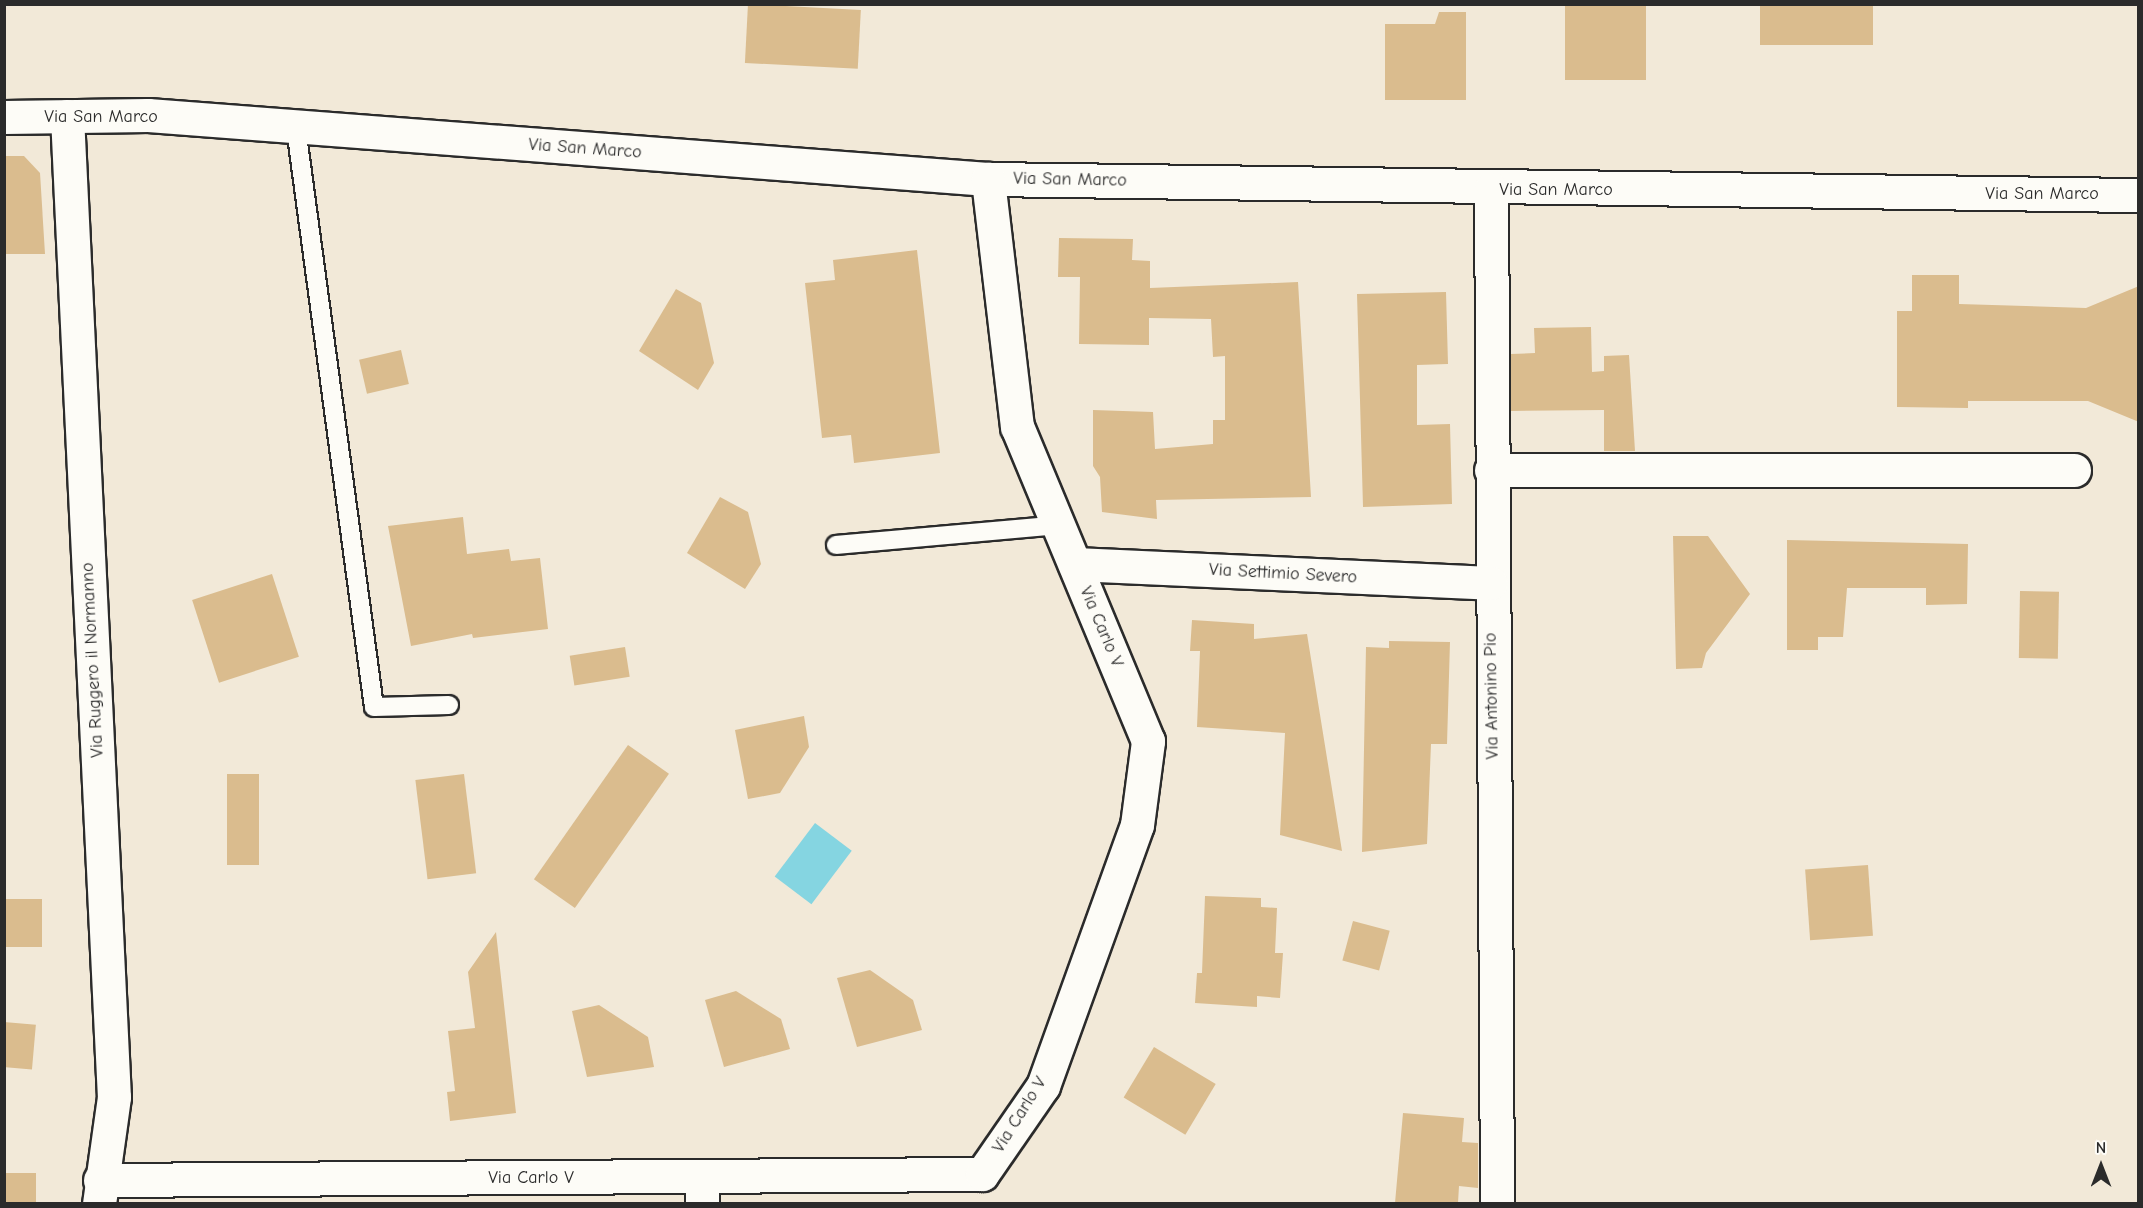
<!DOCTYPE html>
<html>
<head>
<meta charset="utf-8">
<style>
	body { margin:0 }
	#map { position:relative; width:2143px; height:1208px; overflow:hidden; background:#f2e9d8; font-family:"Comic Neue",sans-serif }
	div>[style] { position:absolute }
	.water>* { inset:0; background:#85d5e1; transform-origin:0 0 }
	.building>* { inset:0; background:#dabc8e; transform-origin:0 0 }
	.roads { filter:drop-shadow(2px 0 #2b2b2b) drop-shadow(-2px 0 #2b2b2b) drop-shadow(0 2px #2b2b2b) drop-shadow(0 -2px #2b2b2b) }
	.lane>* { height:18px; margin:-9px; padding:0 9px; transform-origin:9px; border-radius:9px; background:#fdfcf7 }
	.street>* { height:33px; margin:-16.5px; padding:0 16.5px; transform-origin:16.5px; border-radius:16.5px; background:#fdfcf7 }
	span { translate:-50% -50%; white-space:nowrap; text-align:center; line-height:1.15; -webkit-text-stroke:4.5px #fdfcf7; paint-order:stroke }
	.street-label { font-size:18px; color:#2b2b2b }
	.frame { position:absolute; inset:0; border:6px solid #2b2b2b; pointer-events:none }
	.north { position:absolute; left:2071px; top:1136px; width:60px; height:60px; -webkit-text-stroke:4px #fdfcf7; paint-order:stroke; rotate:0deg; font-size:16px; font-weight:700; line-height:24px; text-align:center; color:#2b2b2b }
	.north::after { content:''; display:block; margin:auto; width:21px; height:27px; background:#2b2b2b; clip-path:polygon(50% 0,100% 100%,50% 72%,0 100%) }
</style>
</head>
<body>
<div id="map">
	<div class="water">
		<div style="left:815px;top:823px;width:46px;height:67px;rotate:37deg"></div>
	</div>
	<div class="building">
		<div style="left:748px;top:4px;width:113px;height:59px;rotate:3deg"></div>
		<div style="left:1565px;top:4px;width:81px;height:76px"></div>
		<div style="left:1760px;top:4px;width:113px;height:41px"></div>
		<div style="clip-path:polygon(1439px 12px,1466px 12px,1466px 100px,1385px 100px,1385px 24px,1435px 24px)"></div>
		<div style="clip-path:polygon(4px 156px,24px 156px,40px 173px,45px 254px,4px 254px)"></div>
		<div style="clip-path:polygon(1059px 238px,1133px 239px,1132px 260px,1150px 261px,1150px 288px,1298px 282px,1311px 497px,1156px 500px,1157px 519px,1102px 512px,1100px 477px,1093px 466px,1093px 410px,1153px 412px,1155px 449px,1213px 444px,1213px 420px,1225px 420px,1225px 356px,1213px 357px,1211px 319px,1149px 318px,1149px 345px,1079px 344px,1080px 277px,1058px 277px)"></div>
		<div style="clip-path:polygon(917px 250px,940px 453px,854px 463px,851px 435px,822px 438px,805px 283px,835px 280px,833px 260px)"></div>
		<div style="clip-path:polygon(1912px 275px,1959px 275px,1959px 304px,2086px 308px,2139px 286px,2139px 422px,2088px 401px,1968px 401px,1968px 408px,1897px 407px,1897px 311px,1912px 311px)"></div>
		<div style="clip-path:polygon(676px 289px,701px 303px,714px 363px,698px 390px,639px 351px)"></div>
		<div style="clip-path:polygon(1446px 292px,1448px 364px,1417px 365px,1417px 425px,1450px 424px,1452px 504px,1363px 507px,1357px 294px)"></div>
		<div style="clip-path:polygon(1591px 327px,1592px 372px,1604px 371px,1604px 356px,1629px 355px,1635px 451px,1604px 451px,1604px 410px,1511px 411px,1511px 354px,1535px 353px,1534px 328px)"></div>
		<div style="left:401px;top:350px;width:35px;height:43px;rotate:77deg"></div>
		<div style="clip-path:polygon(720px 497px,748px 512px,761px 564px,745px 589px,687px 553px)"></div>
		<div style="clip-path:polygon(463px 517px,467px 554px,509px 549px,511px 561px,540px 558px,548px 629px,473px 638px,472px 634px,411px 646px,388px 526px)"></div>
		<div style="clip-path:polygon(1673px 536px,1708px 536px,1750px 594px,1706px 653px,1702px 668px,1676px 669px)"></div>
		<div style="clip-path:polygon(1787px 540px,1968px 544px,1967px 604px,1926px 605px,1926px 588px,1847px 588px,1843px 637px,1818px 637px,1818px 650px,1787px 650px)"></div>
		<div style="left:272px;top:574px;width:87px;height:84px;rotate:72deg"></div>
		<div style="left:2020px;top:591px;width:39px;height:67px;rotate:1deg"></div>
		<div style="clip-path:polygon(1192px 620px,1254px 624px,1254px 639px,1307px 634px,1342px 851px,1280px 835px,1285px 733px,1197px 727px,1200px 651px,1190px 651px)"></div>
		<div style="clip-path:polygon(1389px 641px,1450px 642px,1447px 744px,1431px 744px,1427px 844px,1362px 852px,1366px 647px,1389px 648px)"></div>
		<div style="left:625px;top:647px;width:30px;height:56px;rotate:81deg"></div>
		<div style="clip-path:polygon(804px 716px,809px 747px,780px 793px,748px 799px,735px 730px)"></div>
		<div style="left:628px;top:745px;width:50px;height:164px;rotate:35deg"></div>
		<div style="left:227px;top:774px;width:32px;height:91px"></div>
		<div style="left:464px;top:774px;width:100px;height:49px;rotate:83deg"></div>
		<div style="left:1868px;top:865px;width:71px;height:63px;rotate:86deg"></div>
		<div style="clip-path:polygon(1205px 896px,1261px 898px,1261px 907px,1277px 908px,1275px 953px,1283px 953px,1280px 998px,1257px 996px,1257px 1007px,1195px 1003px,1197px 973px,1202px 973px)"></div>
		<div style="left:4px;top:899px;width:38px;height:48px"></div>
		<div style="left:1353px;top:921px;width:38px;height:41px;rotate:15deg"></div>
		<div style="clip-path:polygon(496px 932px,516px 1113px,450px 1121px,447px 1092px,455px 1091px,448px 1031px,475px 1028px,468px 972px)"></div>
		<div style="clip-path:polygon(870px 970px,913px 1000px,922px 1030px,857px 1047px,837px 978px)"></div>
		<div style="clip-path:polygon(736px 991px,781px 1019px,790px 1049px,724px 1067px,705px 1000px)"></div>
		<div style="clip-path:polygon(599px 1005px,648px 1037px,654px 1067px,587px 1077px,572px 1011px)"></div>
		<div style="left:4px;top:1022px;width:32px;height:45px;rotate:5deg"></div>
		<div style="left:1154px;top:1047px;width:72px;height:59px;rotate:31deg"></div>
		<div style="clip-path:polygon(1403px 1113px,1464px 1118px,1462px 1142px,1478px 1143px,1478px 1188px,1459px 1186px,1458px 1203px,1395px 1203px)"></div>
		<div style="left:36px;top:1173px;width:30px;height:32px;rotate:90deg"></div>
	</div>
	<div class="roads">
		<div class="lane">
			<div style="left:296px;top:128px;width:584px;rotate:82.33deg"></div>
			<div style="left:374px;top:707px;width:75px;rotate:-1.5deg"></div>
			<div style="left:836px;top:545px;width:223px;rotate:-5.1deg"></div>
		</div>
		<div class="street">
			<div style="left:67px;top:116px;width:982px;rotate:87.26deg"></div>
			<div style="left:114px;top:1097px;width:108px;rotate:98deg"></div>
			<div style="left:4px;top:117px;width:144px;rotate:-0.8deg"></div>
			<div style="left:148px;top:115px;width:842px;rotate:4.36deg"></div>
			<div style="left:988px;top:179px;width:1150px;rotate:0.8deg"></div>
			<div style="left:1491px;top:189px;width:1015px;rotate:89.66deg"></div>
			<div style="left:1491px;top:470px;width:583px"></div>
			<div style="left:1075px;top:564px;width:416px;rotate:2.6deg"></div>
			<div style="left:100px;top:1180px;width:882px;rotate:-0.39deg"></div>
			<div style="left:982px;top:1174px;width:107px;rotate:-55.3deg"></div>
			<div style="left:1043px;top:1086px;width:277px;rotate:-70.2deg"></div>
			<div style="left:1137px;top:825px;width:85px;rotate:-82.5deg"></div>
			<div style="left:1148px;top:741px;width:340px;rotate:-112.6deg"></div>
			<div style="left:1017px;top:427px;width:250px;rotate:-96.7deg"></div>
			<div style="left:702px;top:1204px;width:28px;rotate:-90deg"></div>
		</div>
	</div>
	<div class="street-label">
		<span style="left:101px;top:117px">Via San Marco</span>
		<span style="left:585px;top:149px;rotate:4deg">Via San Marco</span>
		<span style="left:1070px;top:180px;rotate:1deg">Via San Marco</span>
		<span style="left:1556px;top:190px">Via San Marco</span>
		<span style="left:2042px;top:194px">Via San Marco</span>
		<span style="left:1283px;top:574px;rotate:3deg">Via Settimio Severo</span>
		<span style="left:1101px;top:627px;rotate:67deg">Via Carlo V</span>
		<span style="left:93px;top:660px;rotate:-93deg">Via Ruggero il Normanno</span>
		<span style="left:1492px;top:696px;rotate:-91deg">Via Antonino Pio</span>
		<span style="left:1020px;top:1115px;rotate:-58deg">Via Carlo V</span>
		<span style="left:531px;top:1178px">Via Carlo V</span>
	</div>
	<div class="frame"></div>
	<div class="north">N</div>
</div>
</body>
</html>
